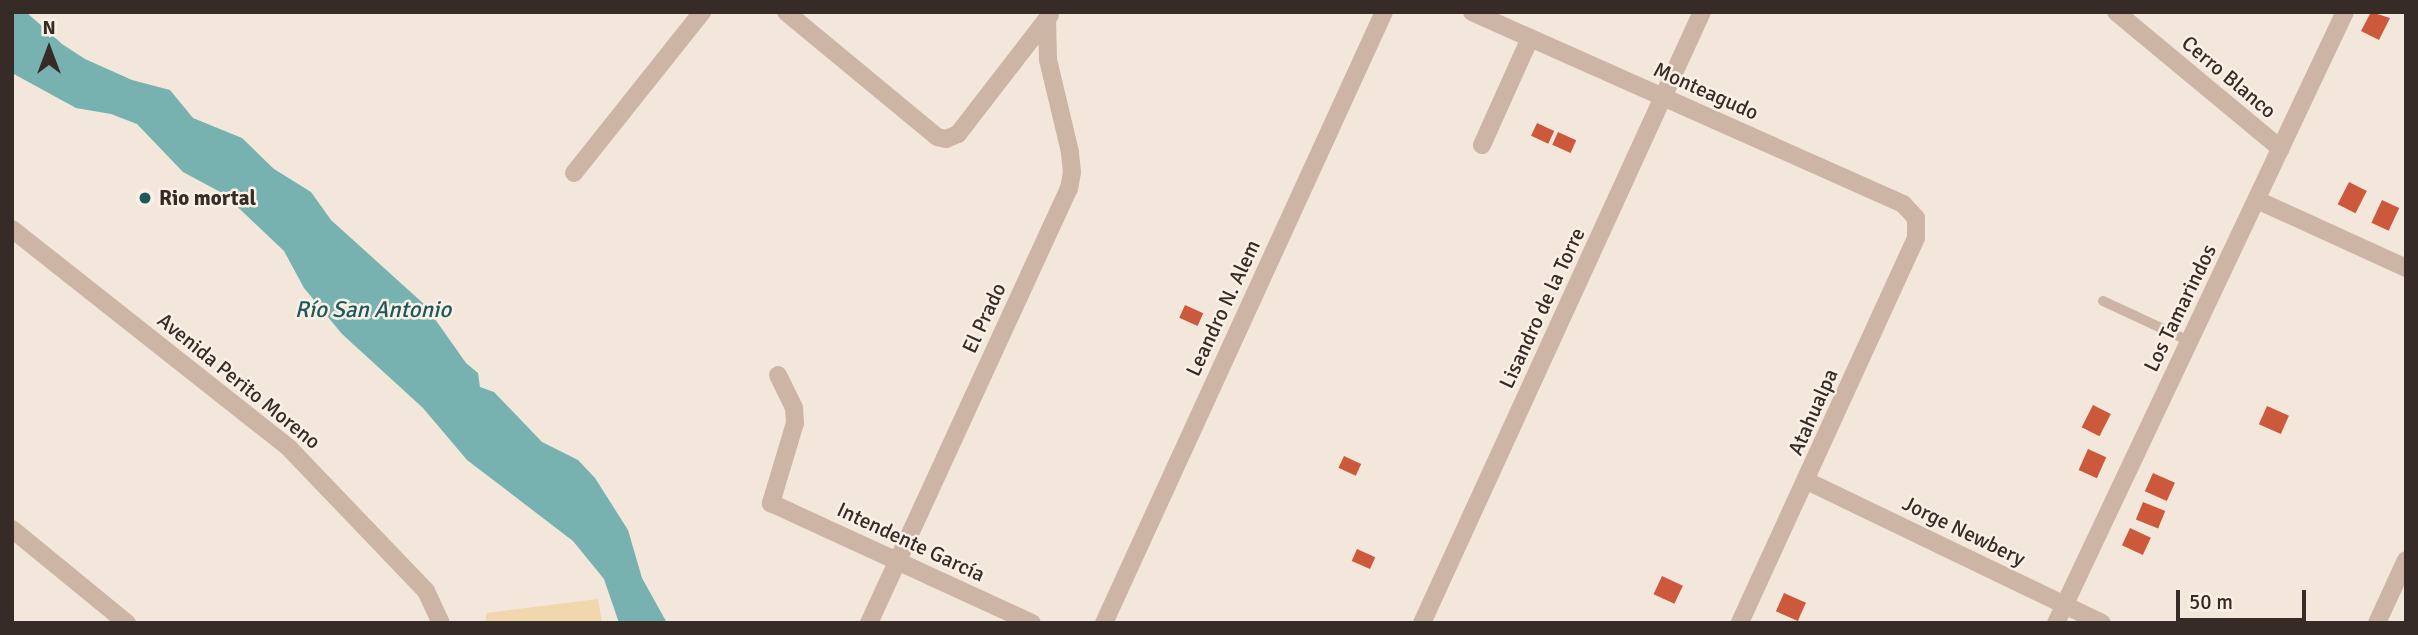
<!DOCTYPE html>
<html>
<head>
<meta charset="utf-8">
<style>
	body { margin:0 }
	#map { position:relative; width:2418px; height:635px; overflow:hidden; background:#f3e6da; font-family:Signika,sans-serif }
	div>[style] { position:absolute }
	.sand>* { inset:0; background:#f1d7ae }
	.water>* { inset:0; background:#77b2b1 }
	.building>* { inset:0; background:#cd593d; transform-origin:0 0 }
	.service>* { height:10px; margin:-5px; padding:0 5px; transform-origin:5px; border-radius:5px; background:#ccb5a5 }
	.minor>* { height:18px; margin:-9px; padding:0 9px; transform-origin:9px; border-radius:9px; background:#ccb5a5 }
	.dots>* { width:19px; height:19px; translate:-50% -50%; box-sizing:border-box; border:4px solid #faf0e6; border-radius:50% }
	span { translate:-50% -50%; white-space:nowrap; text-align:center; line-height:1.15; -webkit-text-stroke:5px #faf0e6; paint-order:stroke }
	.street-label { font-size:21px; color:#372b27 }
	.poi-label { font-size:21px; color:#372b27; font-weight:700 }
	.left { translate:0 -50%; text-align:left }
	.water-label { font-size:23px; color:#1a5a5b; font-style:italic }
	.frame { position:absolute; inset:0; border:14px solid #372b27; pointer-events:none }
	.north { position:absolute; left:14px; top:14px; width:70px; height:70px; -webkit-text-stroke:5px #faf0e6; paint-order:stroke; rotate:0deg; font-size:19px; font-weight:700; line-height:28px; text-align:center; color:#372b27 }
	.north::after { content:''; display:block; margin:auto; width:24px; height:32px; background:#372b27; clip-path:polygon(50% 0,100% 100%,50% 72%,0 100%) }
	.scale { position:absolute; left:2176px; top:590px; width:130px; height:32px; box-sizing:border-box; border:4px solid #372b27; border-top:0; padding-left:9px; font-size:21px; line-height:24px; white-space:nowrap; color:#372b27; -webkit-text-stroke:5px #faf0e6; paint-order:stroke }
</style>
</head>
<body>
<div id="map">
	<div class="sand">
		<div style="clip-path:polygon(598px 599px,602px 623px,485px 623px,487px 613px)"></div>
	</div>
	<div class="water">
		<div style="clip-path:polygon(12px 12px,26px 12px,62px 44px,85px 59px,132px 80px,170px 90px,193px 118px,242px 138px,274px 169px,311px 192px,331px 220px,425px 305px,466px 363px,478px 373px,480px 387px,494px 392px,542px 442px,578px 460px,595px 478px,628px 530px,642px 578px,667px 623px,619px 623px,604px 579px,573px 541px,467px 460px,423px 408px,342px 334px,304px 288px,284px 251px,224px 194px,183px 172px,137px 124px,111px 114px,76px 108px,12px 73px)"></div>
	</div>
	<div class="building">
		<div style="clip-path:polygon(2371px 12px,2390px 18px,2379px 40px,2361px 31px)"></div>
		<div style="left:1537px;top:123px;width:19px;height:14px;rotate:25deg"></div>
		<div style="left:1558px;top:132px;width:20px;height:14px;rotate:24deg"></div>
		<div style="left:2349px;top:182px;width:20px;height:25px;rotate:27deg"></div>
		<div style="left:2382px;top:200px;width:19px;height:25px;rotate:25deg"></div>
		<div style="left:1185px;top:305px;width:20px;height:14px;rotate:24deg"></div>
		<div style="left:2093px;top:405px;width:20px;height:25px;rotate:27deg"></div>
		<div style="left:2267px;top:406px;width:24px;height:20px;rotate:24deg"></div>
		<div style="left:2088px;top:449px;width:20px;height:23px;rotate:24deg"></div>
		<div style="left:1344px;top:456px;width:19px;height:13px;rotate:25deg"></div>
		<div style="left:2153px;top:473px;width:24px;height:20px;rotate:24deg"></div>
		<div style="left:2143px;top:502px;width:24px;height:19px;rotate:22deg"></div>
		<div style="left:2130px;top:528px;width:23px;height:19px;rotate:25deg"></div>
		<div style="left:1357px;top:549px;width:20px;height:13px;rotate:24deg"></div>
		<div style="left:1662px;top:576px;width:23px;height:20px;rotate:25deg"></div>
		<div style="left:1784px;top:593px;width:24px;height:20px;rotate:24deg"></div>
	</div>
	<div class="service">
		<div style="left:2103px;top:301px;width:95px;rotate:24.9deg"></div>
	</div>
	<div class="minor">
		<div style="left:786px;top:12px;width:196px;rotate:39.6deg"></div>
		<div style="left:937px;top:137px;width:9px;rotate:13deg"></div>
		<div style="left:946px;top:139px;width:13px;rotate:-23deg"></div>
		<div style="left:958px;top:134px;width:150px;rotate:-52.3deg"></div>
		<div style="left:1472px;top:12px;width:472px;rotate:24deg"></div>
		<div style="left:1903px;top:204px;width:19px;rotate:47deg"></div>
		<div style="left:1916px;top:218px;width:20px;rotate:90deg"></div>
		<div style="left:1916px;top:238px;width:423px;rotate:114.6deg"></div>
		<div style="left:2116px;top:12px;width:214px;rotate:39.7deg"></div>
		<div style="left:1482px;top:145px;width:117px;rotate:-65.8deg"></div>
		<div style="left:574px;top:173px;width:206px;rotate:-51.5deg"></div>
		<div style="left:2257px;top:200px;width:164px;rotate:24.5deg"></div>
		<div style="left:12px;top:229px;width:353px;rotate:38.3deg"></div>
		<div style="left:289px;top:448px;width:198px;rotate:46.2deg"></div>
		<div style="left:426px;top:591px;width:35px;rotate:65deg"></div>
		<div style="left:778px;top:375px;width:37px;rotate:64deg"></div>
		<div style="left:794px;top:408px;width:15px;rotate:86deg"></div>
		<div style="left:795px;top:423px;width:84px;rotate:106.7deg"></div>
		<div style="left:771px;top:503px;width:287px;rotate:24.7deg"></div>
		<div style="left:1807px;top:481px;width:327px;rotate:25.7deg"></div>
		<div style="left:12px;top:529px;width:149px;rotate:39.3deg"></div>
		<div style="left:869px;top:623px;width:478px;rotate:-65.3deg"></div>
		<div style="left:1069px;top:189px;width:17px;rotate:-80deg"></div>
		<div style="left:1072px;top:172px;width:20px;rotate:-96deg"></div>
		<div style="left:1070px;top:152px;width:95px;rotate:-103.4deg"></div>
		<div style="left:1048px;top:60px;width:41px;rotate:-91.4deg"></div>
		<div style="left:1104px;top:623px;width:672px;rotate:-65.38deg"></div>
		<div style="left:1422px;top:623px;width:672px;rotate:-65.38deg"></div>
		<div style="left:2056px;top:623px;width:676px;rotate:-64.69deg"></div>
		<div style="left:2377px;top:623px;width:69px;rotate:-65.3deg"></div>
	</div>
	<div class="dots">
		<div style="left:145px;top:198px;background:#1a5a5b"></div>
	</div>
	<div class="street-label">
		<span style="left:2229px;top:77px;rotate:40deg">Cerro Blanco</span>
		<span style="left:1706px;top:91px;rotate:24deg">Monteagudo</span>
		<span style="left:1223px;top:308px;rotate:-65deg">Leandro N. Alem</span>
		<span style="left:1542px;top:308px;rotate:-65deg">Lisandro de la Torre</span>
		<span style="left:2180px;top:308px;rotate:-64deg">Los Tamarindos</span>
		<span style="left:984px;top:318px;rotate:-65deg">El Prado</span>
		<span style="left:239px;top:381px;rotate:39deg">Avenida Perito Moreno</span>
		<span style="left:1813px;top:412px;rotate:-66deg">Atahualpa</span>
		<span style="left:1964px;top:531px;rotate:26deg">Jorge Newbery</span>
		<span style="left:911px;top:542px;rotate:25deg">Intendente García</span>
	</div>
	<div class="poi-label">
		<span class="left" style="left:159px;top:198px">Rio mortal</span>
	</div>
	<div class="water-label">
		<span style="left:373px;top:310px">Río San Antonio</span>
	</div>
	<div class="frame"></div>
	<div class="north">N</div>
	<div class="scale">50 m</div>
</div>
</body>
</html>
